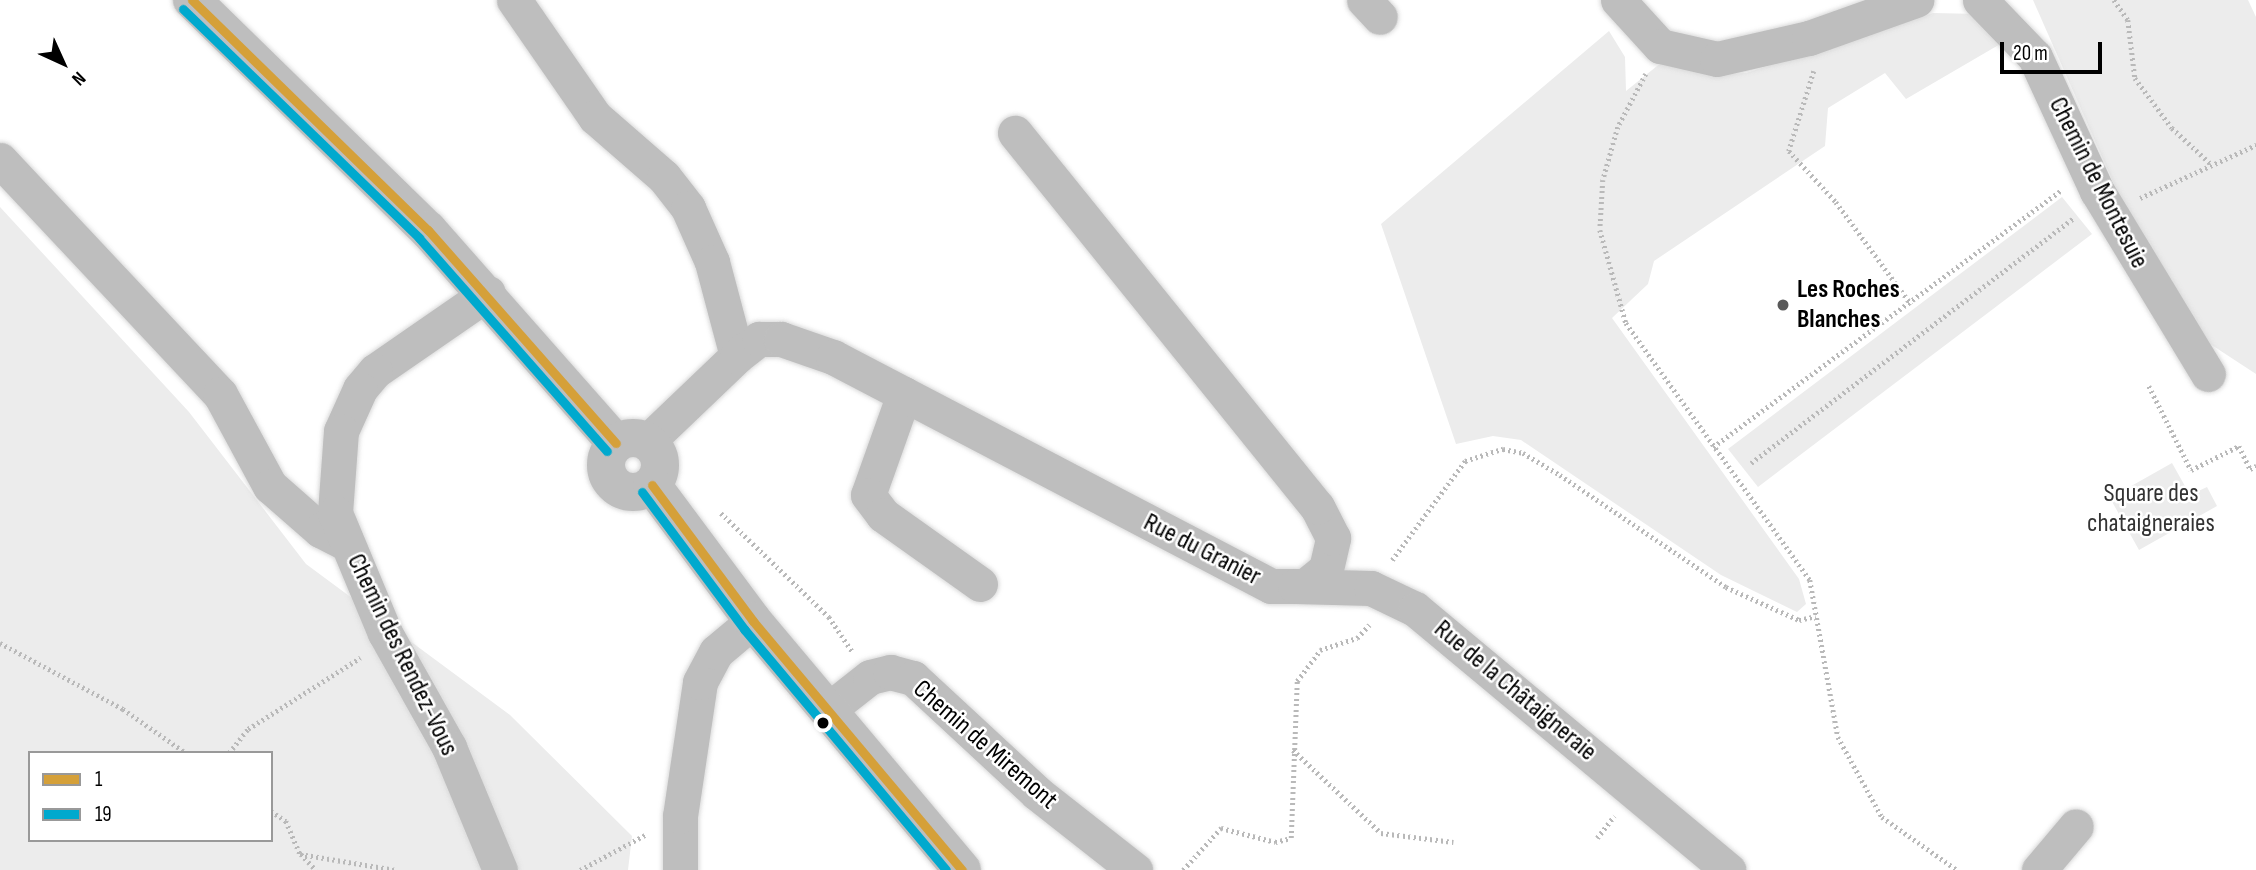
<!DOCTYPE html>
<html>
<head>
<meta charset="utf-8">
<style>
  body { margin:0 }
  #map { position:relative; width:2256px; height:870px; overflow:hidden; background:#fff; font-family:"Sofia Sans Condensed",sans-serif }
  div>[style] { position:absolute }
  .green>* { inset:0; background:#ececec }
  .path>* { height:4.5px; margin-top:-2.25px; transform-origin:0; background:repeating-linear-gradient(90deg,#b9b9b9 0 2px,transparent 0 5.5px) }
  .roads { filter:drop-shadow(0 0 2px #dbdbdb) drop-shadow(0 0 2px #dbdbdb) }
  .minor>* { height:35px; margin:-17.5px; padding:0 17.5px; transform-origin:17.5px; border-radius:17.5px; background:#bebebe }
  .major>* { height:38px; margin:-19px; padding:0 19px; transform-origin:19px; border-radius:19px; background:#bebebe }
  .major>.ring { margin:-19px; padding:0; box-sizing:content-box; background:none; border:38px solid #bebebe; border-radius:50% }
  .bus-1>* { height:9px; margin:-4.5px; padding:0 4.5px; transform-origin:4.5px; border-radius:4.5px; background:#d5a039 }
  .bus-2>* { height:9px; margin:-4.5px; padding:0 4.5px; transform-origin:4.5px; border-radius:4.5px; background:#00a9ce }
  .dots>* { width:19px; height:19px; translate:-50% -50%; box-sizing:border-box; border:4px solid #fff; border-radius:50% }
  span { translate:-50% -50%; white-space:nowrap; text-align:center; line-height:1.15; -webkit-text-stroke:5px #fff; paint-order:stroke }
  .street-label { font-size:26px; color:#000 }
  .poi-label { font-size:26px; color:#000; font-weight:700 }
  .left { translate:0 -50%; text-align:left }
  .park-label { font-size:26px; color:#333 }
  .legend { position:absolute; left:28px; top:751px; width:245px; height:91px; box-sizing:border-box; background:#fff; border:2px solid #999; margin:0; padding:9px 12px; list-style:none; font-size:21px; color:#000 }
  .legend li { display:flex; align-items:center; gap:14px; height:35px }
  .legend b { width:35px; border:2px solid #999 }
  .north { position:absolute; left:28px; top:28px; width:70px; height:70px; -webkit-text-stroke:5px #fff; paint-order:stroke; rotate:135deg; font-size:19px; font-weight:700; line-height:28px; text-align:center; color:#000 }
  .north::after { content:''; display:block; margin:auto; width:24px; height:32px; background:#000; clip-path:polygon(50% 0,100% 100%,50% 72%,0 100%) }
  .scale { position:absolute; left:2000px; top:42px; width:102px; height:32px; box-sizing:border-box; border:4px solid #000; border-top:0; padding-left:9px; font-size:21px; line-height:24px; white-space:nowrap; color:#000; -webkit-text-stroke:5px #fff; paint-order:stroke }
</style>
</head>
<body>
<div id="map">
  <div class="green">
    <i style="clip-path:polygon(2033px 0,2248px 0,2256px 17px,2256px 374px,2204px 340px,2122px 202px)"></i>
    <i style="clip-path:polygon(1933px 13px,1979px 14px,2002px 43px,1906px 99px,1885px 73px,1828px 108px,1825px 146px,1654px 261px,1648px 284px,1612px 318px,1799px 579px,1806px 604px,1797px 612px,1721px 575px,1521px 440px,1493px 436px,1456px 444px,1381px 224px,1609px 31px,1625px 57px,1626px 91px,1667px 58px,1706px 75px,1746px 73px)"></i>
    <i style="clip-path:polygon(2062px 197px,2092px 234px,1758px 487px,1728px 449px)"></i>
    <i style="clip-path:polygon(evenodd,0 207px,189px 412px,306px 564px,510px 715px,632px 836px,628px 870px,0 870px,0 207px,30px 753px,271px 753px,271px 840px,30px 840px,30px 753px)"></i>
    <i style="clip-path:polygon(2172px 463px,2190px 495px,2207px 487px,2217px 506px,2139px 550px,2110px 498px)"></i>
  </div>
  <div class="path">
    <i style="left:2114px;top:0;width:24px;rotate:55deg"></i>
    <i style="left:2128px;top:20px;width:58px;rotate:83.1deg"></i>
    <i style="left:2135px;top:78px;width:62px;rotate:53.5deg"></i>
    <i style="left:2172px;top:128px;width:53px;rotate:42.7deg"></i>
    <i style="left:1814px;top:71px;width:84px;rotate:107.4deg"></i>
    <i style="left:1789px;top:151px;width:69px;rotate:47.3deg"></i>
    <i style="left:1836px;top:202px;width:127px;rotate:53.7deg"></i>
    <i style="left:1646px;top:74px;width:60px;rotate:117.8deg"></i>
    <i style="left:1618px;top:127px;width:55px;rotate:105.8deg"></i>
    <i style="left:1603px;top:180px;width:50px;rotate:93.4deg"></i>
    <i style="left:1600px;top:230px;width:97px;rotate:74.4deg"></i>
    <i style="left:1626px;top:323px;width:316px;rotate:54.4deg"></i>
    <i style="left:1810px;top:580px;width:159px;rotate:79.9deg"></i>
    <i style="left:1838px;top:737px;width:91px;rotate:61.2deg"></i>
    <i style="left:1882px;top:817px;width:92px;rotate:35.2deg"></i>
    <i style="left:2140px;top:198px;width:128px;rotate:-24.6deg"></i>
    <i style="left:2149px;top:386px;width:94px;rotate:63.4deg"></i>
    <i style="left:2191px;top:470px;width:54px;rotate:-26.6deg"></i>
    <i style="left:2239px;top:446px;width:25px;rotate:64deg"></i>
    <i style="left:2250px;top:469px;width:7px;rotate:-27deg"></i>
    <i style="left:1713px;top:447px;width:433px;rotate:-36.4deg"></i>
    <i style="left:1751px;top:463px;width:405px;rotate:-37.2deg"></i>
    <i style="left:721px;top:513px;width:150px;rotate:43.9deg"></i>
    <i style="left:829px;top:617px;width:41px;rotate:55.9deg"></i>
    <i style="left:1392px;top:560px;width:123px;rotate:-53.6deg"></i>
    <i style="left:1465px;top:461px;width:40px;rotate:-18deg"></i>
    <i style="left:1503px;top:449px;width:20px;rotate:11deg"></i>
    <i style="left:1523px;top:453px;width:43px;rotate:30.7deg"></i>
    <i style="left:1560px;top:475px;width:200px;rotate:34deg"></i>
    <i style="left:1726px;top:587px;width:80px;rotate:24.3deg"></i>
    <i style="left:1799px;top:620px;width:17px;rotate:-13deg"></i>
    <i style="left:0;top:643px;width:140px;rotate:28.2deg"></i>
    <i style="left:123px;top:709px;width:77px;rotate:34.9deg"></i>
    <i style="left:1293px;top:750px;width:121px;rotate:43.3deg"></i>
    <i style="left:1381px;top:833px;width:73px;rotate:7.1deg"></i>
    <i style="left:229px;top:753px;width:31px;rotate:-52deg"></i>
    <i style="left:248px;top:729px;width:133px;rotate:-32.4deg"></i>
    <i style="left:271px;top:811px;width:18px;rotate:34deg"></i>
    <i style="left:286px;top:821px;width:36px;rotate:67deg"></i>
    <i style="left:300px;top:854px;width:97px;rotate:9.5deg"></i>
    <i style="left:1597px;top:838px;width:28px;rotate:-52deg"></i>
    <i style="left:301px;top:854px;width:22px;rotate:47deg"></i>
    <i style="left:580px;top:870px;width:74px;rotate:-28.3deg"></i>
    <i style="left:1183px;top:870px;width:57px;rotate:-47.9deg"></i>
    <i style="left:1221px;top:828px;width:56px;rotate:14.5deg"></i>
    <i style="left:1275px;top:842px;width:16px;rotate:-14deg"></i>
    <i style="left:1291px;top:838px;width:157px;rotate:-87.8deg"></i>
    <i style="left:1297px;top:681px;width:39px;rotate:-53deg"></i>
    <i style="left:1320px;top:650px;width:39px;rotate:-18deg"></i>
    <i style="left:1357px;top:638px;width:18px;rotate:-47deg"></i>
  </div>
  <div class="roads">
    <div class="minor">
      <i style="left:514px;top:0;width:142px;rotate:55.3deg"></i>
      <i style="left:595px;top:117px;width:91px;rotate:41deg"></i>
      <i style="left:664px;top:177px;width:39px;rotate:52deg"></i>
      <i style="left:688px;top:208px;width:59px;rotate:66deg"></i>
      <i style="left:712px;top:262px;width:97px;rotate:75.1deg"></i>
      <i style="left:1364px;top:0;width:23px;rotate:47deg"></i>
      <i style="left:1618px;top:0;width:62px;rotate:47.6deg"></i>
      <i style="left:1660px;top:46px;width:58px;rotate:12.8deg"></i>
      <i style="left:1717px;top:59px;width:94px;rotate:-12.9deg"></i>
      <i style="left:1809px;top:38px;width:114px;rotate:-19.6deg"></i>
      <i style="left:1980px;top:0;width:79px;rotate:46deg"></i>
      <i style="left:2035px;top:57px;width:148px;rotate:65.2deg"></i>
      <i style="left:2097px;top:191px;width:214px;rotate:58.8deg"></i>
      <i style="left:0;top:160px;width:321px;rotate:46.8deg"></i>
      <i style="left:220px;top:394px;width:105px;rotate:61.5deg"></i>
      <i style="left:270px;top:486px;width:67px;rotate:41.3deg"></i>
      <i style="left:320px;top:530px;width:29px;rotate:27deg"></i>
      <i style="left:488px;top:293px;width:137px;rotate:145.4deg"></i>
      <i style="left:375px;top:371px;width:23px;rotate:130deg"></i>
      <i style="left:360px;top:389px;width:46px;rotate:114.3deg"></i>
      <i style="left:341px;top:431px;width:82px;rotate:94.2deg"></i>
      <i style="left:335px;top:513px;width:130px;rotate:67.4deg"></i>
      <i style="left:385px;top:633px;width:131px;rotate:60.7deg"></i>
      <i style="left:449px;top:747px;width:133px;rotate:67.5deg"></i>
      <i style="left:904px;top:394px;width:107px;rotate:109.6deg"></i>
      <i style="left:868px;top:495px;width:25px;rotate:53deg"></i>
      <i style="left:883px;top:515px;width:119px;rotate:35.4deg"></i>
      <i style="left:648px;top:441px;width:123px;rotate:-43.7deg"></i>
      <i style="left:737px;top:356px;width:28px;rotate:-38deg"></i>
      <i style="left:759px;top:339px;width:22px"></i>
      <i style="left:781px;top:339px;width:55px;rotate:19.1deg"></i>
      <i style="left:833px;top:357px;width:494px;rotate:27.6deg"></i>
      <i style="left:1271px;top:586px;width:34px"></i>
      <i style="left:1305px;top:586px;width:27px;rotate:-39deg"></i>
      <i style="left:1326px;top:569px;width:32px;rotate:-77deg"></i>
      <i style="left:1333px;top:538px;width:35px;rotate:-117deg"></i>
      <i style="left:1317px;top:507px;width:481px;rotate:-128.9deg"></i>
      <i style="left:1295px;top:586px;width:76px;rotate:1.5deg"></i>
      <i style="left:1371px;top:588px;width:49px;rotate:25.5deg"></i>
      <i style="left:1415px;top:609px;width:408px;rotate:39.8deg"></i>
      <i style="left:828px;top:710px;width:53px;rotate:-38.2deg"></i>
      <i style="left:870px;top:677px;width:21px;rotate:-14deg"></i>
      <i style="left:890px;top:672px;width:24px;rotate:15deg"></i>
      <i style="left:913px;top:678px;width:169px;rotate:42.8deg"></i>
      <i style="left:1037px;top:793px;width:125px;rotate:38.2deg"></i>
      <i style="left:680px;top:870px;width:54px;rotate:-90deg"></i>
      <i style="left:680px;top:816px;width:135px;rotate:-81.5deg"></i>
      <i style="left:700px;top:682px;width:34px;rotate:-62deg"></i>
      <i style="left:716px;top:652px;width:48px;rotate:-40deg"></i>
      <i style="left:2039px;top:870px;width:57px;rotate:-49.9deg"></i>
    </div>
    <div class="major">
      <i style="left:192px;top:0;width:330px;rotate:44.3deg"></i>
      <i style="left:428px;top:230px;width:284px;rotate:48.6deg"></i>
      <i class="ring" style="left:606px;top:438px;width:16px;height:16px"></i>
      <i style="left:652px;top:485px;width:169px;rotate:53.4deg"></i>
      <i style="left:753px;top:621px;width:325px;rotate:50deg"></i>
    </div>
  </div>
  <div class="bus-1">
    <i style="left:192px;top:0;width:330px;rotate:44.3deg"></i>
    <i style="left:428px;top:230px;width:284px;rotate:48.6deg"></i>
    <i style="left:652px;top:485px;width:169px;rotate:53.4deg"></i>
    <i style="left:753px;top:621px;width:325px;rotate:50deg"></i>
  </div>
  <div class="bus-2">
    <i style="left:183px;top:9px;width:329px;rotate:44.1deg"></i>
    <i style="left:419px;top:238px;width:284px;rotate:48.6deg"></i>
    <i style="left:642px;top:492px;width:171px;rotate:53.3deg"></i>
    <i style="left:744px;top:629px;width:314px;rotate:50deg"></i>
  </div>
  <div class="dots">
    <i style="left:1783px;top:305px;background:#595959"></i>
    <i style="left:823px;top:723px;background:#000"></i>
  </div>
  <div class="street-label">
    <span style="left:2098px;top:183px;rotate:63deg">Chemin de Montesuie</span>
    <span style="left:1202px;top:550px;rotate:27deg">Rue du Granier</span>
    <span style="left:402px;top:655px;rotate:64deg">Chemin des Rendez-Vous</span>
    <span style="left:1515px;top:691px;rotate:40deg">Rue de la Châtaigneraie</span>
    <span style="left:985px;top:745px;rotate:41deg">Chemin de Miremont</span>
  </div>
  <div class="poi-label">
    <span class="left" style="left:1797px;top:305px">Les Roches<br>Blanches</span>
  </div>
  <div class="park-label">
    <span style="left:2151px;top:509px">Square des<br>chataigneraies</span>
  </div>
  <ul class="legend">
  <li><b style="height:9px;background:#d5a039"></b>1</li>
  <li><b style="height:9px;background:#00a9ce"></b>19</li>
  </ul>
  <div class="north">N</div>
  <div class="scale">20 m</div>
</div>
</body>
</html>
